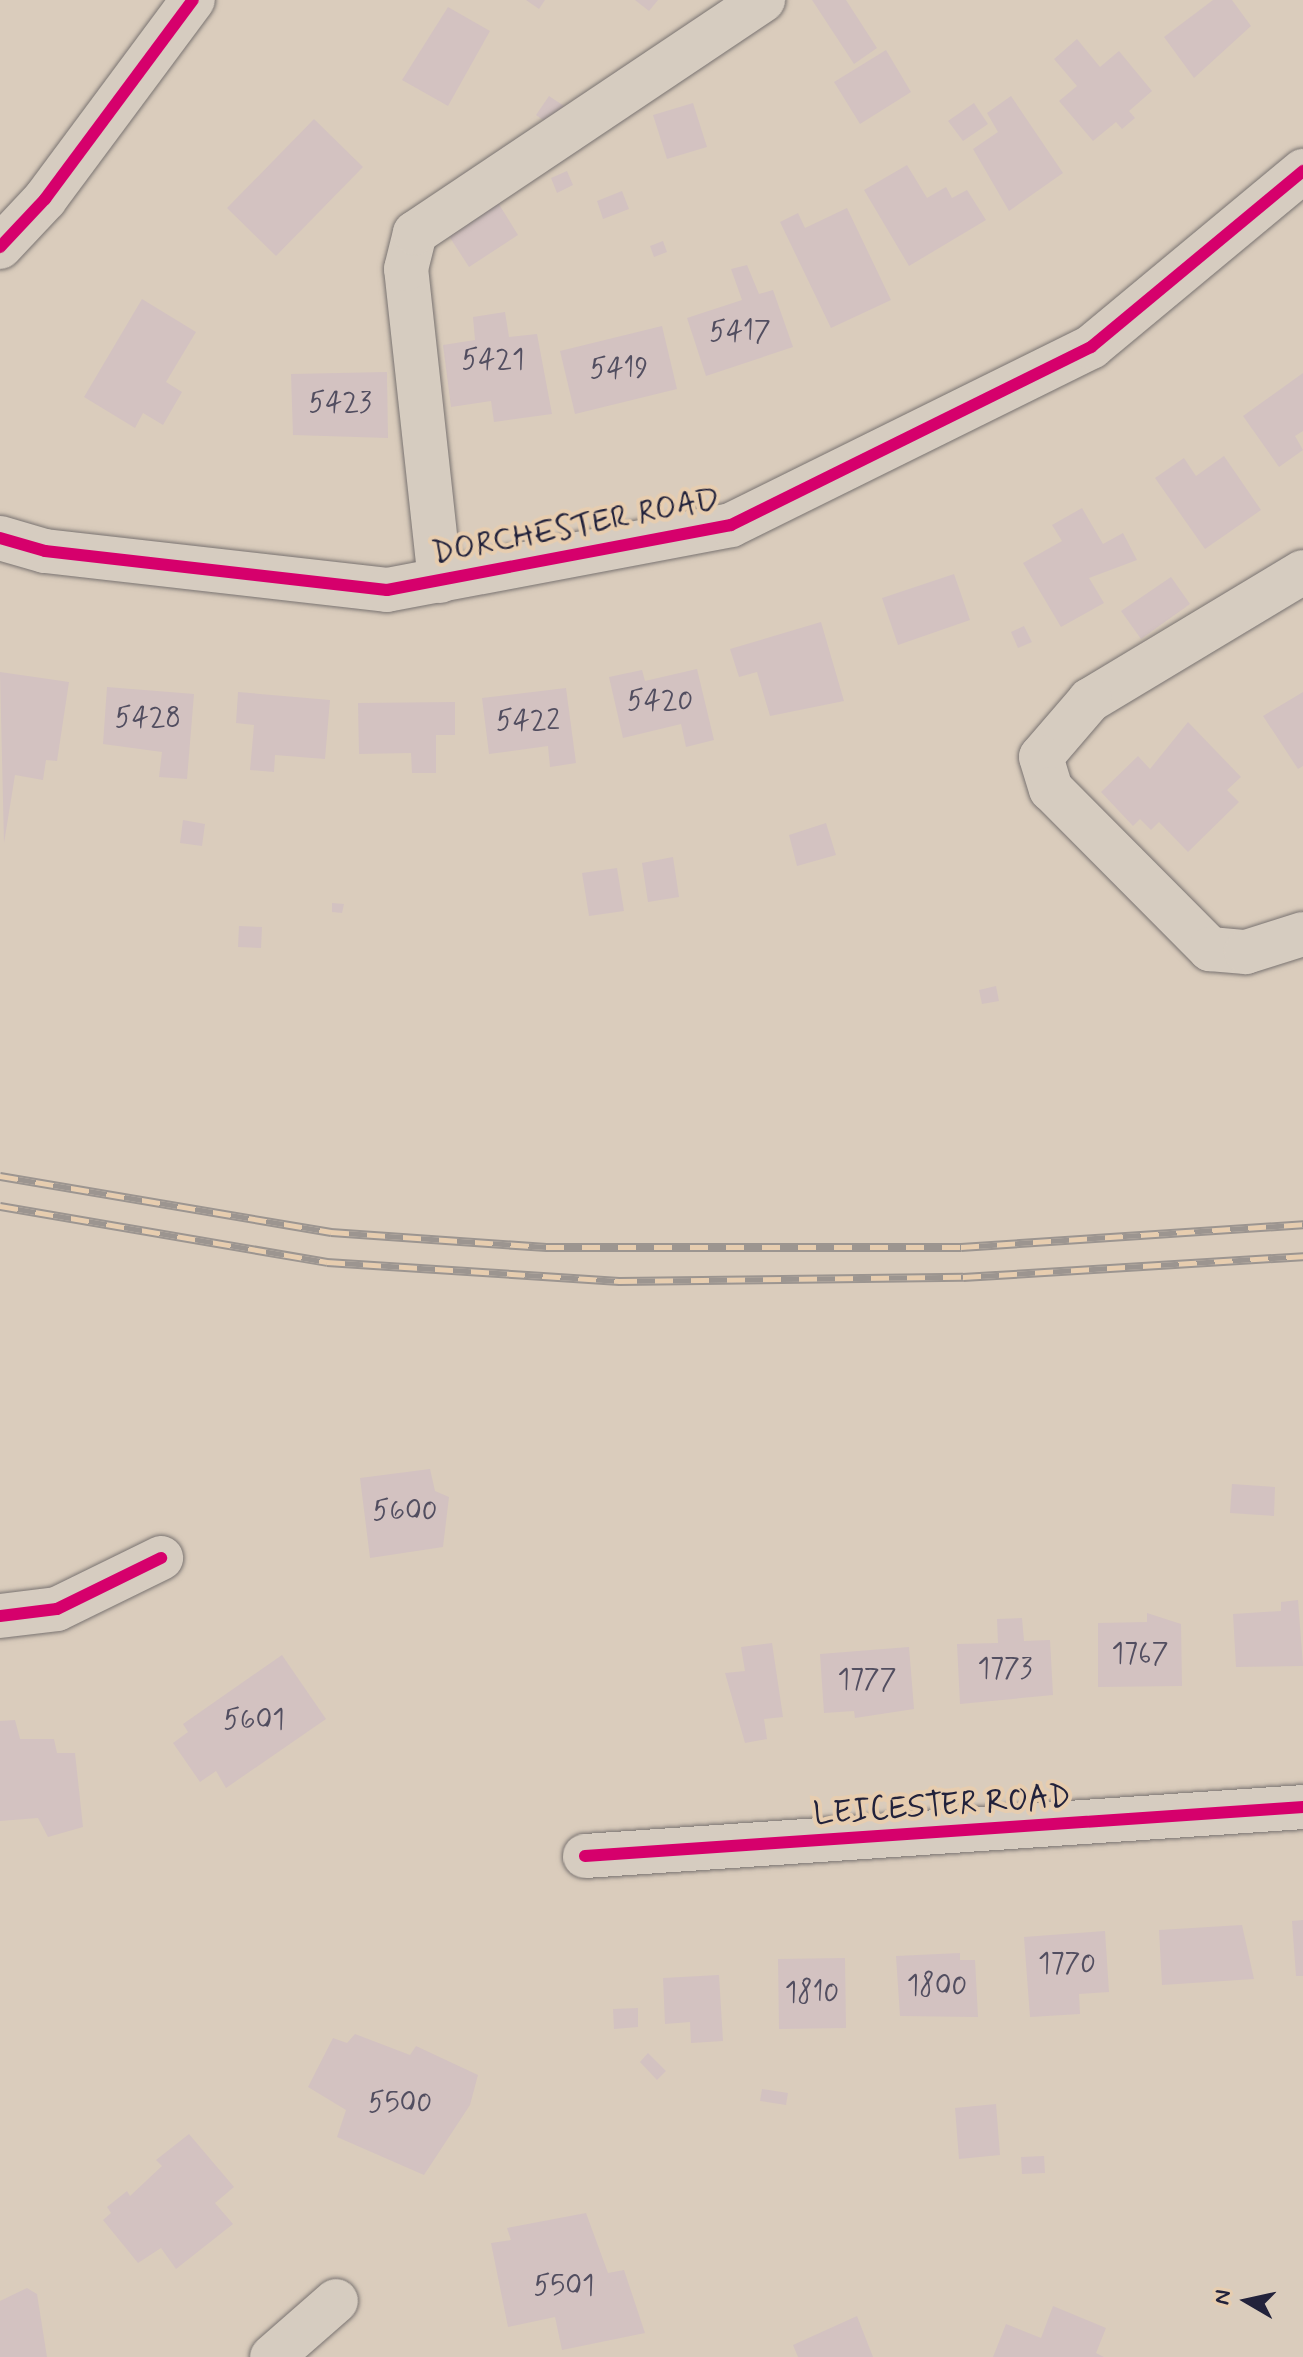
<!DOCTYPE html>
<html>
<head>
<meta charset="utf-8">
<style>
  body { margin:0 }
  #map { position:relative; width:1303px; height:2357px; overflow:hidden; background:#daccbc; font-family:Mynerve,sans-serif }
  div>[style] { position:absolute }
  .building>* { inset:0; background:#d3c2c1 }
  .roads { filter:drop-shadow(0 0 2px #797371) drop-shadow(0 0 2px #797371) }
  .minor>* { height:44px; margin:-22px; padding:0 22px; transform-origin:22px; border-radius:22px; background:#d6ccc0 }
  .rail>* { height:9px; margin-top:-4.5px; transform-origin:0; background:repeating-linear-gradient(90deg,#e7cdaf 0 18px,#9c9590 0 36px); box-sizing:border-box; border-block:2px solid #9c9590 }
  .cycleway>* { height:12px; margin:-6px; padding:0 6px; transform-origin:6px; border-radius:6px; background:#d6006c }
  span { translate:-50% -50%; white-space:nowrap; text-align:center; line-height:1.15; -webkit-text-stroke:8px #e7cdaf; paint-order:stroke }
  .number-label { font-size:28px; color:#524e60 }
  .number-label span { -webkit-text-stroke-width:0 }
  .street-label { font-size:32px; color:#22223b }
  .north { position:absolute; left:1207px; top:2261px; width:80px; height:80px; -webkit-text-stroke:6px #e7cdaf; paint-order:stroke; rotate:279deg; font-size:22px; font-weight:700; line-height:32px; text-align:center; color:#22223b }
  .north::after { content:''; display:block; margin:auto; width:28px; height:36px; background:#22223b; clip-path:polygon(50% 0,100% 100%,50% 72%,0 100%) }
</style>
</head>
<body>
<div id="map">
  <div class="building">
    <i style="clip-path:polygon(526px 0,545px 0,539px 9px)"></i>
    <i style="clip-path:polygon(635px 0,658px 0,649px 11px)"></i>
    <i style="clip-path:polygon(812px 0,846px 0,877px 48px,854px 64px)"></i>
    <i style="clip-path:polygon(1213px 0,1232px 0,1251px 26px,1194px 78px,1164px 37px)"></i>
    <i style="clip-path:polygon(448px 7px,490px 31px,448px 106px,402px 80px)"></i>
    <i style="clip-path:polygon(1077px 39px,1100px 67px,1119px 51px,1152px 91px,1129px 111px,1135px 118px,1122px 129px,1116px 122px,1093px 141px,1059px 101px,1077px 86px,1054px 59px)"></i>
    <i style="clip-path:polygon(886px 50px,911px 92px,860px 124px,834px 82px)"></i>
    <i style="clip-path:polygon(549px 96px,564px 106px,550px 125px,536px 115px)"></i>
    <i style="clip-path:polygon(1011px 96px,1063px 173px,1009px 211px,973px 149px,998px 132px,987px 113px)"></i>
    <i style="clip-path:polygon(693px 103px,707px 147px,667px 159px,653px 115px)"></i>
    <i style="clip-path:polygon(974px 103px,988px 124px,963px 141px,948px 121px)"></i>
    <i style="clip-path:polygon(314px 119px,363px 167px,276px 256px,227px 208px)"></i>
    <i style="clip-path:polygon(907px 165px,927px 198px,946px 187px,952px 198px,967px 190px,986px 220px,909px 266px,864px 190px)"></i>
    <i style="clip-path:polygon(567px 171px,573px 185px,557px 193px,551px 178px)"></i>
    <i style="clip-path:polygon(622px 191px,629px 209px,603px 219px,597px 201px)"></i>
    <i style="clip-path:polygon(497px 201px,518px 235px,469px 267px,447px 233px)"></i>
    <i style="clip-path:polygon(847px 208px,891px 300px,831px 328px,780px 222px,798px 213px,805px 228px)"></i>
    <i style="clip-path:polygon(663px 241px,667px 252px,654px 257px,650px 246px)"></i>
    <i style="clip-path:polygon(747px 265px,759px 294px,773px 290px,793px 347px,706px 376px,687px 318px,742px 300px,731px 269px)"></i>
    <i style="clip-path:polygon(142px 299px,196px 332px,166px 382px,182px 392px,163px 425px,143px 413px,135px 428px,84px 397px)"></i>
    <i style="clip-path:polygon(505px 312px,509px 337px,537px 334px,552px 414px,494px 422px,491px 401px,451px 407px,443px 345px,475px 340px,473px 317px)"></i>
    <i style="clip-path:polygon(662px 326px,677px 389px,575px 414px,560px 351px)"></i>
    <i style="clip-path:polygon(387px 372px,388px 438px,293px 435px,291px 374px)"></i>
    <i style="clip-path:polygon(1303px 373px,1303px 431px,1295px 436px,1303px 450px,1279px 467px,1243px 416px)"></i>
    <i style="clip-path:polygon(1224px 456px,1261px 510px,1205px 549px,1155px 478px,1184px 458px,1196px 476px)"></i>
    <i style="clip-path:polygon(1082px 508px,1103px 544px,1123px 533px,1137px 560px,1089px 578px,1104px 603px,1061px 627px,1023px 563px,1062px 541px,1052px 525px)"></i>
    <i style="clip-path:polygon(954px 574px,970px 620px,898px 645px,882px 598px)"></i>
    <i style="clip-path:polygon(1171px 577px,1190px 604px,1141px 639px,1121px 611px)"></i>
    <i style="clip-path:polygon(821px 622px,844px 701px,770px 716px,757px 672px,739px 677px,730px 649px)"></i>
    <i style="clip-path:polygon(1024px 626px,1032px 642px,1018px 648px,1011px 632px)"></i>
    <i style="clip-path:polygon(697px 669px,714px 740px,686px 747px,681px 724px,623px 738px,609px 677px,642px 670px,645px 681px)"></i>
    <i style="clip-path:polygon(0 672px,69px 682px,57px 761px,46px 760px,43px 780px,15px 775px,4px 843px)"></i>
    <i style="clip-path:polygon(107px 687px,194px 694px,187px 779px,159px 777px,162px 752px,103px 744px)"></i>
    <i style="clip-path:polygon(566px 688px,576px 763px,550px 767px,548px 746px,489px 754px,482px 698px)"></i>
    <i style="clip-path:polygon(238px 692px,330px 700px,325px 759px,275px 755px,274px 772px,250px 770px,254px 725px,236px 723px)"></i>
    <i style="clip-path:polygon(1303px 692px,1303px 766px,1298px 769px,1263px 716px)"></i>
    <i style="clip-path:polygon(455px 702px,455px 735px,436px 735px,436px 773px,412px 773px,411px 753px,359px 754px,358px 703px)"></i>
    <i style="clip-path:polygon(1188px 722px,1241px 777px,1227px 790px,1239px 802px,1188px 852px,1159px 822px,1151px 830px,1140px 819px,1133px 826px,1101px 792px,1138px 756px,1150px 769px)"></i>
    <i style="clip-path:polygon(183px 820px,205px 824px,202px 846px,180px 843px)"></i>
    <i style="clip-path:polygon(826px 823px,836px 855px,797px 866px,789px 835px)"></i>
    <i style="clip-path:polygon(673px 857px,679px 897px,648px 902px,642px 863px)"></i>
    <i style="clip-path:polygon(617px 868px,624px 911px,589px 916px,582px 873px)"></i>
    <i style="clip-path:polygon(332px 903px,344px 904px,342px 913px,332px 912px)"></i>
    <i style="clip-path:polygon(239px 926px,262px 927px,261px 948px,238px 947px)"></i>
    <i style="clip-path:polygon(996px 986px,999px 1001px,982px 1004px,979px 990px)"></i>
    <i style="clip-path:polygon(430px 1469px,435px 1491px,449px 1497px,443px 1547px,370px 1558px,360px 1478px)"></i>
    <i style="clip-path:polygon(1232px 1484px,1275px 1487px,1274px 1516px,1230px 1513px)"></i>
    <i style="clip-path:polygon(1298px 1600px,1303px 1666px,1236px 1667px,1233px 1614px,1281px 1611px,1281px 1602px)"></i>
    <i style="clip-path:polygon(1147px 1613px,1181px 1624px,1182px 1686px,1098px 1687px,1098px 1623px,1147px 1622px)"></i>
    <i style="clip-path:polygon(1022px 1618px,1024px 1641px,1050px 1640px,1053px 1695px,960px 1704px,957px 1644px,998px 1643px,997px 1619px)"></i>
    <i style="clip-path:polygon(772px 1643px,783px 1717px,764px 1719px,767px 1739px,745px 1743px,725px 1673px,745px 1671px,741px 1647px)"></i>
    <i style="clip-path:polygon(909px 1647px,914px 1709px,855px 1718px,854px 1711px,824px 1713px,820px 1654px)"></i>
    <i style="clip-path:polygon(282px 1655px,326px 1719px,226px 1788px,216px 1771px,200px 1782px,173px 1743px,188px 1732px,183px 1724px)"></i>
    <i style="clip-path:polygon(15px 1720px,20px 1739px,54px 1739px,57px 1753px,75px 1753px,83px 1827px,48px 1837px,38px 1818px,0 1821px,0 1721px)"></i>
    <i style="clip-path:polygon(1303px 1920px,1303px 1976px,1296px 1976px,1292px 1921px)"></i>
    <i style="clip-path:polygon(1242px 1925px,1254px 1979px,1162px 1985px,1159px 1930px)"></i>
    <i style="clip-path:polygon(1105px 1931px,1109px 1992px,1079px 1994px,1080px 2014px,1030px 2017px,1024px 1937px)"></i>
    <i style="clip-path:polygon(960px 1953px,960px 1960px,975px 1960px,978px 2017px,900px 2016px,896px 1956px)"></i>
    <i style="clip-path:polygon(845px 1958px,846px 2028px,779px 2029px,778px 1959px)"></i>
    <i style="clip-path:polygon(719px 1975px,723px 2041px,691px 2043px,690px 2022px,665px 2024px,663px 1978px)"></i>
    <i style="clip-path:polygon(638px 2008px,638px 2027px,614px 2029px,613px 2009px)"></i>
    <i style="clip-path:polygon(355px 2034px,410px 2055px,416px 2046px,478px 2075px,470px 2105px,424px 2175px,337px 2137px,346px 2110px,308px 2087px,333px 2038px,347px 2043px)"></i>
    <i style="clip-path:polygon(648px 2053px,666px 2071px,657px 2080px,640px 2062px)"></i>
    <i style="clip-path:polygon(762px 2089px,788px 2093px,786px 2105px,760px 2101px)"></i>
    <i style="clip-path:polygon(996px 2104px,1000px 2155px,959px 2159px,955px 2108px)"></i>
    <i style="clip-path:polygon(189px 2134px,234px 2187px,215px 2203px,233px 2224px,176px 2269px,161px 2248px,138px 2263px,103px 2220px,111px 2213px,107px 2207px,127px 2191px,130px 2196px,162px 2166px,156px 2160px)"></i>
    <i style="clip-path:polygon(1044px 2156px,1045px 2173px,1022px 2174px,1021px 2157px)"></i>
    <i style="clip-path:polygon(586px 2213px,608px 2273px,624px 2270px,645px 2333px,562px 2350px,555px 2317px,508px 2327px,491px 2243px,511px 2240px,507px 2228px)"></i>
    <i style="clip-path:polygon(27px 2288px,37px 2294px,47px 2357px,0 2357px,0 2301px)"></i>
    <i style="clip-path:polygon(1053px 2306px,1106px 2328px,1096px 2353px,1104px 2357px,993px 2357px,1006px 2324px,1041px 2338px)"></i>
    <i style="clip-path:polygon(857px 2316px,873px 2357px,798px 2357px,793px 2345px)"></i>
  </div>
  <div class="roads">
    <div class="minor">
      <i style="left:0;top:247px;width:66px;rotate:-46.8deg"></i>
      <i style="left:45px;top:199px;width:248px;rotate:-53.4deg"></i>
      <i style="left:0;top:538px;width:47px;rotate:16.1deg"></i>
      <i style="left:45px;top:551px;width:344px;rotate:6.5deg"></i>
      <i style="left:387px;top:590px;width:350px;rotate:-10.7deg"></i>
      <i style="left:731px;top:525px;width:402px;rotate:-26.3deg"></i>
      <i style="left:1091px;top:347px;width:276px;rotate:-39.7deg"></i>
      <i style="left:1303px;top:572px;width:249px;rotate:149deg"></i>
      <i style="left:1090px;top:700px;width:75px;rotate:130.7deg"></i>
      <i style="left:1041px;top:757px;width:34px;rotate:73deg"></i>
      <i style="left:1051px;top:789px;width:226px;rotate:45.2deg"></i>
      <i style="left:1210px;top:949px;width:36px;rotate:5deg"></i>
      <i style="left:1246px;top:952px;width:60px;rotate:-17.5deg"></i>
      <i style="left:440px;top:581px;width:314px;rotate:-96.2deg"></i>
      <i style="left:406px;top:269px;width:37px;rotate:-76deg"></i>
      <i style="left:415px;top:233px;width:419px;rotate:-33.8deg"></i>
      <i style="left:0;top:1616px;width:57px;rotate:-7deg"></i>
      <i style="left:57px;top:1609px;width:116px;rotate:-26.1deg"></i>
      <i style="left:585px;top:1856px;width:720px;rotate:-3.9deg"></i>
      <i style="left:272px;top:2357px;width:85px;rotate:-41.2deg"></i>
    </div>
  </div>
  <div class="rail">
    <i style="left:0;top:1176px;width:336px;rotate:9.6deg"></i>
    <i style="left:331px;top:1232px;width:216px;rotate:4deg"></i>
    <i style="left:546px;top:1247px;width:415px"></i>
    <i style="left:961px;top:1247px;width:343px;rotate:-3.8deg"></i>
    <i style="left:0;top:1206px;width:332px;rotate:9.7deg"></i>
    <i style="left:327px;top:1262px;width:293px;rotate:3.7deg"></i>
    <i style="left:619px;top:1281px;width:344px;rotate:-0.7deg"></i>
    <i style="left:963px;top:1277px;width:341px;rotate:-3.5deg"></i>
  </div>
  <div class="cycleway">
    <i style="left:0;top:247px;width:66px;rotate:-46.8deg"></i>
    <i style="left:45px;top:199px;width:248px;rotate:-53.4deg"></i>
    <i style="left:0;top:538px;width:47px;rotate:16.1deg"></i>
    <i style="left:45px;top:551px;width:344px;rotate:6.5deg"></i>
    <i style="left:387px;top:590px;width:350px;rotate:-10.7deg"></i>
    <i style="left:731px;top:525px;width:402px;rotate:-26.3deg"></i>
    <i style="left:1091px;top:347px;width:276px;rotate:-39.7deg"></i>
    <i style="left:0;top:1616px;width:57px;rotate:-7deg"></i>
    <i style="left:57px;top:1609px;width:116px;rotate:-26.1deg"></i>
    <i style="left:585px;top:1856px;width:720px;rotate:-3.9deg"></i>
  </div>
  <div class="number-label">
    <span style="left:740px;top:333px">5417</span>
    <span style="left:493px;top:361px">5421</span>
    <span style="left:619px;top:370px">5419</span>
    <span style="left:340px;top:404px">5423</span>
    <span style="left:660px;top:702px">5420</span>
    <span style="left:148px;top:719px">5428</span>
    <span style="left:528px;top:722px">5422</span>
    <span style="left:405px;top:1512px">5600</span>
    <span style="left:1140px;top:1655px">1767</span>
    <span style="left:1005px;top:1670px">1773</span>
    <span style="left:867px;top:1681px">1777</span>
    <span style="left:254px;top:1721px">5601</span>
    <span style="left:1067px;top:1965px">1770</span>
    <span style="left:937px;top:1987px">1800</span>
    <span style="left:812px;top:1994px">1810</span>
    <span style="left:400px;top:2104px">5500</span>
    <span style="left:564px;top:2287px">5501</span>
  </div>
  <div class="street-label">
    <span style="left:576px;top:527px;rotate:-11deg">DORCHESTER ROAD</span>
    <span style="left:942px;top:1806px;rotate:-4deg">LEICESTER ROAD</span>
  </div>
  <div class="north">N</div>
</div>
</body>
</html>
